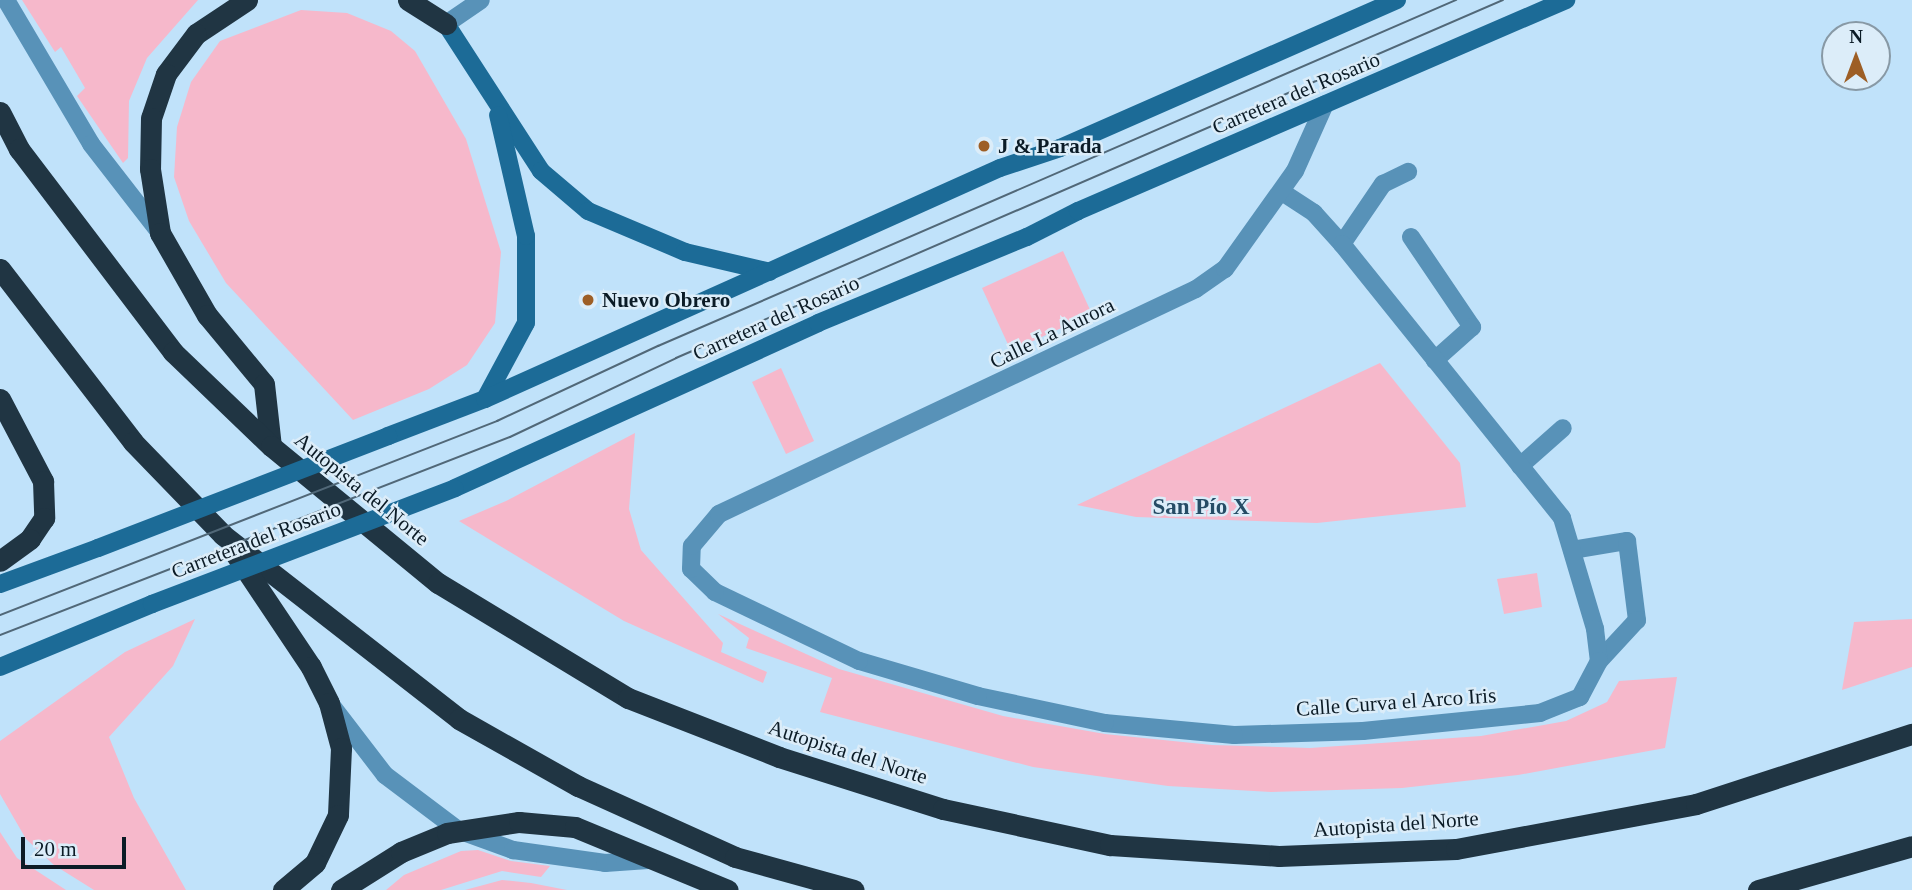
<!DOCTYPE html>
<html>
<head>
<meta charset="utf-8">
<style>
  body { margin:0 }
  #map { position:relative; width:1912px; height:890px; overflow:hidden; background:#c0e2fa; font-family:Georgia,serif }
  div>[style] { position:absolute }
  .green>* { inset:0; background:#f6b8cb }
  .lane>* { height:18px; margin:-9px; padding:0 9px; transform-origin:9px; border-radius:9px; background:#5892b8 }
  .street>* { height:18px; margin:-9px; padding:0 9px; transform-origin:9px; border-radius:9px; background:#5892b8 }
  .secondary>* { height:18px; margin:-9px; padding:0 9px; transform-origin:9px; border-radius:9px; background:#1c6b97 }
  .highway>* { height:21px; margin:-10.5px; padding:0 10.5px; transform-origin:10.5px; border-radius:10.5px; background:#203543 }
  .tram>* { height:2px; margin:-1px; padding:0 1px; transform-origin:1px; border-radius:1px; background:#516878 }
  .secondary-bridge>* { height:18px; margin:-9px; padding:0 9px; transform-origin:9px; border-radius:9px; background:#1c6b97 }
  .dots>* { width:19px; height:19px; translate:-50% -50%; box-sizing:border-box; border:4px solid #dcedf9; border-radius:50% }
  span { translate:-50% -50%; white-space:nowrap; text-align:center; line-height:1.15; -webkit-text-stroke:5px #dcedf9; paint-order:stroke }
  .street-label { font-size:21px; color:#0b1b26 }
  .poi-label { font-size:21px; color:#0b1b26; font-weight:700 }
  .left { translate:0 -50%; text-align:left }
  .neighbourhood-label { font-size:23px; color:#264c65; font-weight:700 }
  .north { position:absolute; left:1821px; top:21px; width:70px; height:70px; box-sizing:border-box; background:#dcedf9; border:2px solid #8899a5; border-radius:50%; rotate:0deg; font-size:19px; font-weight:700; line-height:28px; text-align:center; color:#0b1b26 }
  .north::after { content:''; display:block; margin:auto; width:24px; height:32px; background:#9d5e25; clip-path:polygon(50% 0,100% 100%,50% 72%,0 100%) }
  .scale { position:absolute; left:21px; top:837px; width:105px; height:32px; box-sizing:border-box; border:4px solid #0b1b26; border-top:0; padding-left:9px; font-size:21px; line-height:24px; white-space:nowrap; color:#0b1b26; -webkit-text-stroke:5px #dcedf9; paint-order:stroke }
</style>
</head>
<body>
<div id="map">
  <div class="green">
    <i style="clip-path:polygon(22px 0,198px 0,147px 58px,129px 101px,128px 158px,123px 163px,77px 96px,85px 88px,61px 47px,55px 52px)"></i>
    <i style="clip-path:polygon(301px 10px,347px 13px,391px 31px,415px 51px,466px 139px,501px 252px,495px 323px,467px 365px,429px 389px,353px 420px,226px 283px,189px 221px,174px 177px,177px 127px,191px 82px,220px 41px)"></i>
    <i style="clip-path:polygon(1063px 251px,1092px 314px,1011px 351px,982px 288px)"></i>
    <i style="clip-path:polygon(1380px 363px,1460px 463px,1466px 507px,1317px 523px,1136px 517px,1077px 505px)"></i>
    <i style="clip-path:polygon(781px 368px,814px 441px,786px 454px,752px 382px)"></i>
    <i style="clip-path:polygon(635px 433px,629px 509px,641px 550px,723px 643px,721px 652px,767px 672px,763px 683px,624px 621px,459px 521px,506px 501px)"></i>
    <i style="clip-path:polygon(1537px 573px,1542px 607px,1504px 614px,1497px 579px)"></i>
    <i style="clip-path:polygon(718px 614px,839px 669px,1003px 716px,1105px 734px,1212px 745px,1310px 748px,1481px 736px,1566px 721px,1607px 702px,1619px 681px,1677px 677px,1665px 748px,1518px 775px,1402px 788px,1271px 792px,1168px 786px,1033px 767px,820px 712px,832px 678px,746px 648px,749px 638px)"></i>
    <i style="clip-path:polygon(195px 619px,173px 666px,109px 737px,134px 798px,186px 890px,94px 890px,54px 865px,26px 839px,0 794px,0 741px,125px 652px)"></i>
    <i style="clip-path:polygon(1912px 619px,1912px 667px,1842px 690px,1854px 622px)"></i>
    <i style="clip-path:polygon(0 832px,17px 858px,66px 890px,0 890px)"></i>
    <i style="clip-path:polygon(478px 850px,511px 861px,550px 866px,541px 877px,502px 871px,441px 890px,386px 890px,404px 875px,461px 851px)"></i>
    <i style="clip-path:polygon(502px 880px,531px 883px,567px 890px,465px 890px)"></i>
  </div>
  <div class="lane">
    <i style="left:6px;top:0;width:167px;rotate:59.4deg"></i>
    <i style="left:91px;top:144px;width:113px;rotate:52.2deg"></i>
    <i style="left:446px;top:24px;width:42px;rotate:-34.4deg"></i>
    <i style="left:1411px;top:237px;width:109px;rotate:55.9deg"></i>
    <i style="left:1472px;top:327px;width:50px;rotate:138.3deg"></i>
    <i style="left:1342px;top:244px;width:73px;rotate:-55.7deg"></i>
    <i style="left:1383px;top:184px;width:28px;rotate:-26deg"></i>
    <i style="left:1520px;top:466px;width:57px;rotate:-41.5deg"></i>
    <i style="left:1572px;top:550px;width:56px;rotate:-9.3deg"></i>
    <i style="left:1627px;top:541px;width:80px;rotate:82.8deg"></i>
    <i style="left:1637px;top:620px;width:56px;rotate:132.8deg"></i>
    <i style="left:332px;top:706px;width:87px;rotate:52.5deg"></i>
    <i style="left:385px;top:775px;width:91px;rotate:37deg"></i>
    <i style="left:458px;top:830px;width:59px;rotate:20deg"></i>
    <i style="left:513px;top:850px;width:93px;rotate:8deg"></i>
    <i style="left:605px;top:863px;width:43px;rotate:-4deg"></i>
  </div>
  <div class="street">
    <i style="left:1282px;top:192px;width:38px;rotate:33deg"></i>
    <i style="left:1314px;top:213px;width:42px;rotate:47.9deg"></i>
    <i style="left:1342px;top:244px;width:351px;rotate:51.2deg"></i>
    <i style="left:1562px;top:518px;width:116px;rotate:73.4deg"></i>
    <i style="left:1595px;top:629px;width:32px;rotate:83deg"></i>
    <i style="left:1599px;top:661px;width:41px;rotate:117.8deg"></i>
    <i style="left:1580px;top:697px;width:43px;rotate:158.2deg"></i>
    <i style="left:1540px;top:713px;width:178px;rotate:174.2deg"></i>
    <i style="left:1363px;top:731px;width:129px;rotate:178.2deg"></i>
    <i style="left:1234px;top:735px;width:130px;rotate:-174.7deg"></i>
    <i style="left:1105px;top:723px;width:130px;rotate:-168deg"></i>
    <i style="left:978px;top:696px;width:124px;rotate:-163.6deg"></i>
    <i style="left:859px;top:661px;width:160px;rotate:-154.4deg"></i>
    <i style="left:715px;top:592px;width:33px;rotate:-136deg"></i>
    <i style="left:691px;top:569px;width:23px;rotate:-88deg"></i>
    <i style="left:692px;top:546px;width:42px;rotate:-49.8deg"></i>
    <i style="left:719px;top:514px;width:527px;rotate:-25.25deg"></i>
    <i style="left:1196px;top:289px;width:35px;rotate:-35deg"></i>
    <i style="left:1225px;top:269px;width:120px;rotate:-54.5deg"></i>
    <i style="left:1295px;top:171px;width:73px;rotate:-65.9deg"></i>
  </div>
  <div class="secondary">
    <i style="left:446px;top:24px;width:175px;rotate:57.1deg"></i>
    <i style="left:541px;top:171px;width:62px;rotate:40.4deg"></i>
    <i style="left:588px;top:211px;width:105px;rotate:22.9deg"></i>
    <i style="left:685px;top:252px;width:87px;rotate:13.2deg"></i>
    <i style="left:485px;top:399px;width:86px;rotate:-61.7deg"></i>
    <i style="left:526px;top:323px;width:87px;rotate:-90deg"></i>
    <i style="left:526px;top:236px;width:124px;rotate:-103deg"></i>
    <i style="left:388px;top:436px;width:104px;rotate:-20.9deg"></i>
    <i style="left:485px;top:399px;width:564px;rotate:-24.16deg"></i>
    <i style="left:1000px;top:168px;width:63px;rotate:-18.4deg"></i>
    <i style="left:1060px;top:148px;width:368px;rotate:-23.7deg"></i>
    <i style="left:455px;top:488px;width:399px;rotate:-24.4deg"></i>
    <i style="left:818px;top:323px;width:226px;rotate:-22.4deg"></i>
    <i style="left:1027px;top:237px;width:57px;rotate:-27deg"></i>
    <i style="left:1078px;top:211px;width:532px;rotate:-23.38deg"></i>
    <i style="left:0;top:584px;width:104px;rotate:-20.2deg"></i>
    <i style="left:0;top:667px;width:165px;rotate:-22.5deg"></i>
  </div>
  <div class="highway">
    <i style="left:247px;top:0;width:61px;rotate:146.3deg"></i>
    <i style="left:196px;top:34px;width:50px;rotate:126.9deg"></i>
    <i style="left:166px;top:74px;width:46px;rotate:108.8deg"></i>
    <i style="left:151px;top:118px;width:51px;rotate:91.1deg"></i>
    <i style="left:150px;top:169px;width:65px;rotate:81.1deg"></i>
    <i style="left:160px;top:233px;width:95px;rotate:60.2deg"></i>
    <i style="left:207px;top:315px;width:89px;rotate:50.4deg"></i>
    <i style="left:264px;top:384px;width:62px;rotate:83.6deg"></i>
    <i style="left:408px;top:0;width:45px;rotate:32.3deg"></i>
    <i style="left:0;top:112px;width:42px;rotate:62.8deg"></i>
    <i style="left:19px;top:149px;width:255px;rotate:52.8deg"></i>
    <i style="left:173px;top:352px;width:136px;rotate:43.8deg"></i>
    <i style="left:271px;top:446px;width:216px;rotate:39.4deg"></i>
    <i style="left:438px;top:583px;width:222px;rotate:31.2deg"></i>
    <i style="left:628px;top:698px;width:162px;rotate:21.3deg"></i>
    <i style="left:779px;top:757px;width:172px;rotate:17.6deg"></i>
    <i style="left:943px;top:809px;width:171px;rotate:12.2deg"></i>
    <i style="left:1110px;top:845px;width:169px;rotate:3.7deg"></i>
    <i style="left:1279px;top:856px;width:177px;rotate:-2.3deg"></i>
    <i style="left:1456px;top:849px;width:244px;rotate:-10.6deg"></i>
    <i style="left:1696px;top:804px;width:227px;rotate:-18deg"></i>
    <i style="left:0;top:269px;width:218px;rotate:52.4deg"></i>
    <i style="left:133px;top:442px;width:129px;rotate:45.9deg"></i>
    <i style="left:223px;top:535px;width:299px;rotate:37.9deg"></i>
    <i style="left:459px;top:719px;width:137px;rotate:29.4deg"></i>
    <i style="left:578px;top:786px;width:172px;rotate:24.3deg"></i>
    <i style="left:735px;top:857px;width:123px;rotate:15.5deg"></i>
    <i style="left:0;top:399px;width:93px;rotate:62.3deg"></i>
    <i style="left:43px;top:481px;width:37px;rotate:88deg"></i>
    <i style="left:44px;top:518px;width:25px;rotate:124deg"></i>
    <i style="left:30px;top:539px;width:37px;rotate:144deg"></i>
    <i style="left:234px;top:552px;width:138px;rotate:56.2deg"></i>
    <i style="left:311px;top:667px;width:40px;rotate:63.4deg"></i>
    <i style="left:329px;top:703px;width:47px;rotate:75.1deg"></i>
    <i style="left:341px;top:748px;width:67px;rotate:92.6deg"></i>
    <i style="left:338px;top:815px;width:53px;rotate:115.6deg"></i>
    <i style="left:315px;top:863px;width:42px;rotate:139.8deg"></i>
    <i style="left:341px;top:890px;width:71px;rotate:-32.3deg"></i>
    <i style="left:401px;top:852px;width:50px;rotate:-22.4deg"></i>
    <i style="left:447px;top:833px;width:73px;rotate:-8.7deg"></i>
    <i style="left:519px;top:822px;width:56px;rotate:5.1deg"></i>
    <i style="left:575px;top:827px;width:165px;rotate:22.4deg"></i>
    <i style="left:1758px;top:890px;width:160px;rotate:-15.9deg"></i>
  </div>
  <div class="tram">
    <i style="left:0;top:615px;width:534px;rotate:-21.32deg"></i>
    <i style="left:497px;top:421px;width:178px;rotate:-25deg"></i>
    <i style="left:658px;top:346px;width:870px;rotate:-23.44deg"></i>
    <i style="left:0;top:635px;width:547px;rotate:-21.22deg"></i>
    <i style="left:510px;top:437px;width:184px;rotate:-25.4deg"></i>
    <i style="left:676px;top:358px;width:901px;rotate:-23.41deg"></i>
  </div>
  <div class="secondary-bridge">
    <i style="left:98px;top:548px;width:311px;rotate:-21.1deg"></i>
    <i style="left:152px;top:604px;width:324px;rotate:-20.9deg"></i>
  </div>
  <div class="dots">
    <i style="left:984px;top:146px;background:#9d5e25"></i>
    <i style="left:588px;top:300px;background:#9d5e25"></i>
  </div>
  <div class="street-label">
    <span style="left:1296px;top:93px;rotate:-23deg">Carretera del Rosario</span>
    <span style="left:776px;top:318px;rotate:-24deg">Carretera del Rosario</span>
    <span style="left:1052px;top:333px;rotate:-26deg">Calle La Aurora</span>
    <span style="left:362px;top:489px;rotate:39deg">Autopista del Norte</span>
    <span style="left:256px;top:540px;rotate:-21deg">Carretera del Rosario</span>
    <span style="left:1396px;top:702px;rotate:-4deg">Calle Curva el Arco Iris</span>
    <span style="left:848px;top:752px;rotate:18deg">Autopista del Norte</span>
    <span style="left:1396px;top:824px;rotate:-4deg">Autopista del Norte</span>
  </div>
  <div class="poi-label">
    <span class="left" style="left:998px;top:146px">J &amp; Parada</span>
    <span class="left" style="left:602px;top:300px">Nuevo Obrero</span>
  </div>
  <div class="neighbourhood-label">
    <span style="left:1201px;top:507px">San Pío X</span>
  </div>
  <div class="north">N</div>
  <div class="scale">20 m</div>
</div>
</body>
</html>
